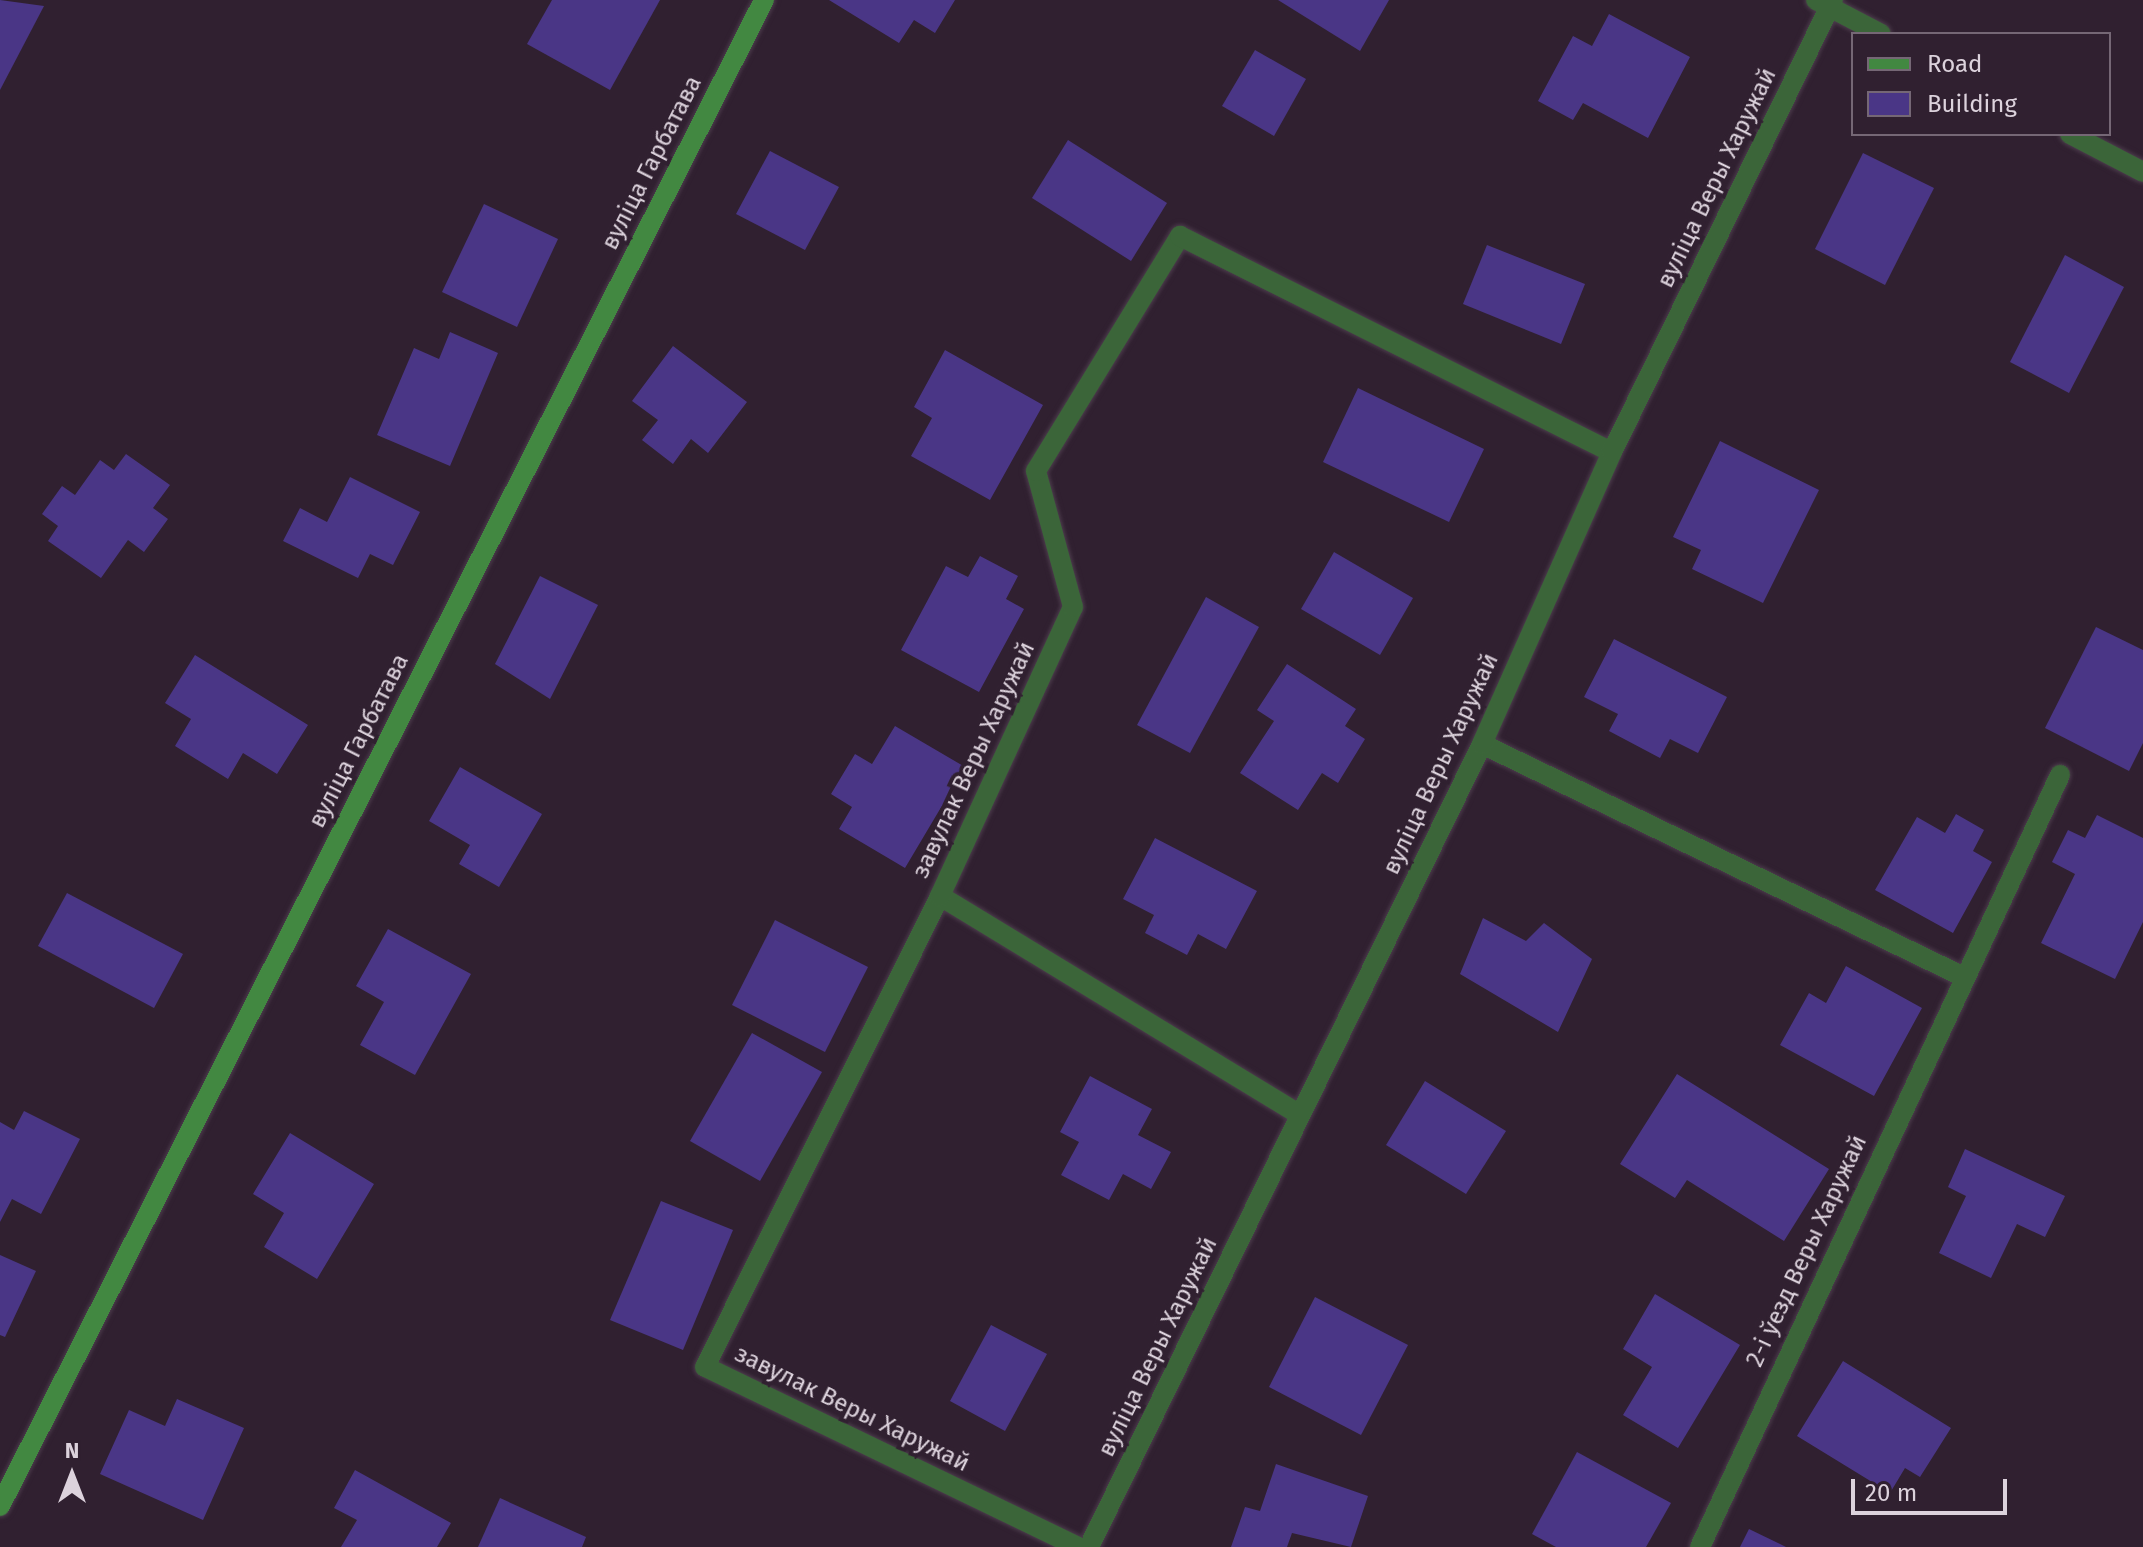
<!DOCTYPE html>
<html>
<head>
<meta charset="utf-8">
<style>
  body { margin:0 }
  #map { position:relative; width:2143px; height:1547px; overflow:hidden; background:#302030; font-family:"Fira Sans",sans-serif }
  div>[style] { position:absolute }
  .building>* { inset:0; background:#4a3686 }
  .roads { filter:drop-shadow(0 0 2px #4c3c4c) drop-shadow(0 0 2px #4c3c4c) }
  .lane>* { height:20px; margin:-10px; padding:0 10px; transform-origin:10px; border-radius:10px; background:#3b6539 }
  .street>* { height:20px; margin:-10px; padding:0 10px; transform-origin:10px; border-radius:10px; background:#3b6539 }
  .secondary>* { height:20px; margin:-10px; padding:0 10px; transform-origin:10px; border-radius:10px; background:#428841 }
  span { translate:-50% -50%; white-space:nowrap; text-align:center; line-height:1.15; -webkit-text-stroke:8px #302030; paint-order:stroke }
  .street-label { font-size:24px; color:#dcd2dc }
  .legend { position:absolute; left:1851px; top:32px; width:260px; height:104px; box-sizing:border-box; background:#302030; border:2px solid #756775; margin:0; padding:10px 14px; list-style:none; font-size:24px; color:#dcd2dc }
  .legend li { display:flex; align-items:center; gap:16px; height:40px }
  .legend b { width:40px; border:2px solid #756775 }
  .north { position:absolute; left:32px; top:1435px; width:80px; height:80px; -webkit-text-stroke:6px #302030; paint-order:stroke; rotate:0deg; font-size:22px; font-weight:700; line-height:32px; text-align:center; color:#dcd2dc }
  .north::after { content:''; display:block; margin:auto; width:28px; height:36px; background:#dcd2dc; clip-path:polygon(50% 0,100% 100%,50% 72%,0 100%) }
  .scale { position:absolute; left:1851px; top:1479px; width:156px; height:36px; box-sizing:border-box; border:4px solid #dcd2dc; border-top:0; padding-left:10px; font-size:24px; line-height:28px; white-space:nowrap; color:#dcd2dc; -webkit-text-stroke:6px #302030; paint-order:stroke }
</style>
</head>
<body>
<div id="map">
  <div class="building">
    <i style="clip-path:polygon(0 0,44px 6px,0 90px)"></i>
    <i style="clip-path:polygon(552px 0,660px 0,610px 90px,527px 44px)"></i>
    <i style="clip-path:polygon(829px 0,955px 0,935px 33px,914px 20px,899px 43px)"></i>
    <i style="clip-path:polygon(1278px 0,1389px 0,1360px 51px)"></i>
    <i style="clip-path:polygon(1609px 14px,1690px 57px,1648px 138px,1583px 103px,1573px 120px,1538px 101px,1573px 36px,1592px 46px)"></i>
    <i style="clip-path:polygon(1255px 50px,1306px 79px,1274px 136px,1222px 106px)"></i>
    <i style="clip-path:polygon(1068px 140px,1167px 203px,1131px 261px,1032px 198px)"></i>
    <i style="clip-path:polygon(770px 151px,839px 187px,805px 250px,736px 214px)"></i>
    <i style="clip-path:polygon(1863px 153px,1934px 188px,1885px 285px,1815px 249px)"></i>
    <i style="clip-path:polygon(484px 204px,558px 239px,517px 327px,442px 292px)"></i>
    <i style="clip-path:polygon(1487px 245px,1585px 284px,1561px 344px,1463px 304px)"></i>
    <i style="clip-path:polygon(2065px 255px,2124px 287px,2069px 393px,2010px 362px)"></i>
    <i style="clip-path:polygon(450px 332px,498px 353px,450px 466px,377px 435px,414px 348px,439px 359px)"></i>
    <i style="clip-path:polygon(673px 346px,747px 402px,708px 453px,691px 439px,673px 464px,642px 440px,658px 420px,632px 401px)"></i>
    <i style="clip-path:polygon(945px 350px,1043px 405px,990px 500px,911px 456px,932px 418px,914px 407px)"></i>
    <i style="clip-path:polygon(1358px 388px,1484px 449px,1449px 522px,1323px 462px)"></i>
    <i style="clip-path:polygon(1720px 441px,1819px 490px,1763px 603px,1692px 569px,1701px 550px,1673px 537px)"></i>
    <i style="clip-path:polygon(126px 454px,170px 485px,153px 508px,168px 519px,144px 552px,128px 540px,101px 578px,48px 541px,58px 526px,42px 514px,62px 486px,75px 495px,100px 460px,114px 470px)"></i>
    <i style="clip-path:polygon(350px 477px,420px 512px,393px 565px,370px 554px,358px 578px,283px 541px,300px 508px,327px 522px)"></i>
    <i style="clip-path:polygon(1334px 552px,1413px 598px,1380px 655px,1301px 609px)"></i>
    <i style="clip-path:polygon(980px 556px,1018px 576px,1006px 599px,1024px 609px,979px 692px,901px 650px,946px 566px,968px 577px)"></i>
    <i style="clip-path:polygon(540px 576px,598px 605px,550px 699px,495px 664px)"></i>
    <i style="clip-path:polygon(1206px 597px,1259px 627px,1190px 753px,1137px 725px)"></i>
    <i style="clip-path:polygon(2096px 627px,2143px 650px,2143px 743px,2129px 771px,2045px 728px)"></i>
    <i style="clip-path:polygon(1614px 639px,1727px 697px,1698px 753px,1670px 739px,1660px 758px,1609px 731px,1618px 714px,1584px 697px)"></i>
    <i style="clip-path:polygon(195px 655px,308px 725px,277px 774px,243px 753px,228px 779px,175px 746px,191px 719px,165px 703px)"></i>
    <i style="clip-path:polygon(1287px 664px,1356px 709px,1345px 726px,1365px 739px,1338px 783px,1322px 773px,1298px 810px,1240px 773px,1274px 721px,1257px 710px)"></i>
    <i style="clip-path:polygon(895px 726px,965px 767px,905px 868px,839px 829px,852px 807px,831px 794px,855px 754px,872px 764px)"></i>
    <i style="clip-path:polygon(460px 767px,542px 814px,499px 887px,459px 864px,470px 845px,429px 821px)"></i>
    <i style="clip-path:polygon(1956px 814px,1984px 830px,1973px 851px,1992px 862px,1953px 933px,1875px 890px,1917px 817px,1945px 833px)"></i>
    <i style="clip-path:polygon(2097px 815px,2143px 838px,2143px 922px,2115px 979px,2041px 943px,2075px 874px,2052px 862px,2068px 830px,2085px 838px)"></i>
    <i style="clip-path:polygon(1155px 838px,1257px 891px,1226px 949px,1198px 934px,1187px 955px,1145px 933px,1154px 915px,1123px 899px)"></i>
    <i style="clip-path:polygon(67px 893px,183px 954px,154px 1008px,38px 946px)"></i>
    <i style="clip-path:polygon(1483px 918px,1526px 941px,1544px 923px,1592px 959px,1558px 1032px,1460px 974px)"></i>
    <i style="clip-path:polygon(775px 920px,868px 967px,825px 1052px,732px 1005px)"></i>
    <i style="clip-path:polygon(388px 929px,471px 974px,415px 1075px,360px 1045px,384px 1002px,356px 986px)"></i>
    <i style="clip-path:polygon(1846px 966px,1922px 1008px,1874px 1096px,1780px 1045px,1809px 993px,1826px 1003px)"></i>
    <i style="clip-path:polygon(752px 1033px,822px 1072px,760px 1181px,690px 1141px)"></i>
    <i style="clip-path:polygon(1677px 1074px,1829px 1169px,1784px 1241px,1687px 1180px,1675px 1198px,1620px 1164px)"></i>
    <i style="clip-path:polygon(1090px 1076px,1152px 1109px,1138px 1135px,1171px 1152px,1151px 1189px,1123px 1174px,1109px 1200px,1061px 1175px,1079px 1142px,1060px 1132px)"></i>
    <i style="clip-path:polygon(1425px 1081px,1506px 1131px,1466px 1194px,1386px 1145px)"></i>
    <i style="clip-path:polygon(24px 1111px,80px 1139px,41px 1214px,12px 1199px,0 1222px,0 1122px,14px 1130px)"></i>
    <i style="clip-path:polygon(290px 1133px,374px 1184px,317px 1279px,264px 1247px,284px 1213px,253px 1194px)"></i>
    <i style="clip-path:polygon(1965px 1149px,2065px 1196px,2045px 1237px,2017px 1224px,1991px 1278px,1939px 1253px,1966px 1196px,1948px 1187px)"></i>
    <i style="clip-path:polygon(661px 1201px,733px 1230px,683px 1350px,610px 1320px)"></i>
    <i style="clip-path:polygon(0 1255px,36px 1271px,5px 1337px,0 1335px)"></i>
    <i style="clip-path:polygon(1655px 1294px,1740px 1345px,1678px 1448px,1623px 1415px,1652px 1367px,1623px 1349px)"></i>
    <i style="clip-path:polygon(1315px 1297px,1408px 1345px,1361px 1435px,1269px 1387px)"></i>
    <i style="clip-path:polygon(991px 1325px,1047px 1354px,1005px 1431px,950px 1401px)"></i>
    <i style="clip-path:polygon(1843px 1361px,1951px 1428px,1920px 1477px,1905px 1468px,1890px 1493px,1797px 1436px)"></i>
    <i style="clip-path:polygon(177px 1399px,244px 1428px,203px 1520px,100px 1474px,129px 1410px,165px 1426px)"></i>
    <i style="clip-path:polygon(1577px 1452px,1671px 1503px,1646px 1547px,1556px 1547px,1532px 1534px)"></i>
    <i style="clip-path:polygon(1276px 1464px,1368px 1496px,1351px 1547px,1292px 1533px,1287px 1547px,1231px 1547px,1245px 1507px,1260px 1511px)"></i>
    <i style="clip-path:polygon(355px 1470px,451px 1523px,437px 1547px,341px 1547px,357px 1520px,334px 1508px)"></i>
    <i style="clip-path:polygon(500px 1498px,586px 1537px,582px 1547px,478px 1547px)"></i>
    <i style="clip-path:polygon(1749px 1529px,1786px 1547px,1740px 1547px)"></i>
  </div>
  <div class="roads">
    <div class="lane">
      <i style="left:940px;top:896px;width:421px;rotate:31.3deg"></i>
    </div>
    <div class="street">
      <i style="left:1816px;top:0;width:73px;rotate:27.6deg"></i>
      <i style="left:2070px;top:134px;width:82px;rotate:27.5deg"></i>
      <i style="left:1482px;top:744px;width:533px;rotate:25.8deg"></i>
      <i style="left:1078px;top:1547px;width:414px;rotate:-154.2deg"></i>
      <i style="left:705px;top:1367px;width:526px;rotate:-63.48deg"></i>
      <i style="left:940px;top:896px;width:318px;rotate:-65.3deg"></i>
      <i style="left:1073px;top:607px;width:141px;rotate:-105.2deg"></i>
      <i style="left:1036px;top:471px;width:276px;rotate:-58.5deg"></i>
      <i style="left:1180px;top:236px;width:483px;rotate:26.6deg"></i>
      <i style="left:1089px;top:1547px;width:894px;rotate:-63.92deg"></i>
      <i style="left:1482px;top:744px;width:320px;rotate:-66deg"></i>
      <i style="left:1612px;top:452px;width:503px;rotate:-63.94deg"></i>
      <i style="left:1700px;top:1547px;width:852px;rotate:-65deg"></i>
    </div>
    <div class="secondary">
      <i style="left:0;top:1506px;width:1689px;rotate:-63.1deg"></i>
    </div>
  </div>
  <div class="street-label">
    <span style="left:652px;top:163px;rotate:-63deg">вуліца Гарбатава</span>
    <span style="left:1717px;top:178px;rotate:-64deg">вуліца Веры Харужай</span>
    <span style="left:359px;top:741px;rotate:-63deg">вуліца Гарбатава</span>
    <span style="left:974px;top:760px;rotate:-65deg">завулак Веры Харужай</span>
    <span style="left:1441px;top:764px;rotate:-65deg">вуліца Веры Харужай</span>
    <span style="left:1807px;top:1251px;rotate:-65deg">2-і ўезд Веры Харужай</span>
    <span style="left:1158px;top:1347px;rotate:-64deg">вуліца Веры Харужай</span>
    <span style="left:852px;top:1409px;rotate:26deg">завулак Веры Харужай</span>
  </div>
  <ul class="legend">
  <li><b style="height:10px;background:#428841"></b>Road</li>
  <li><b style="height:22px;background:#4a3686"></b>Building</li>
  </ul>
  <div class="north">N</div>
  <div class="scale">20 m</div>
</div>
</body>
</html>
